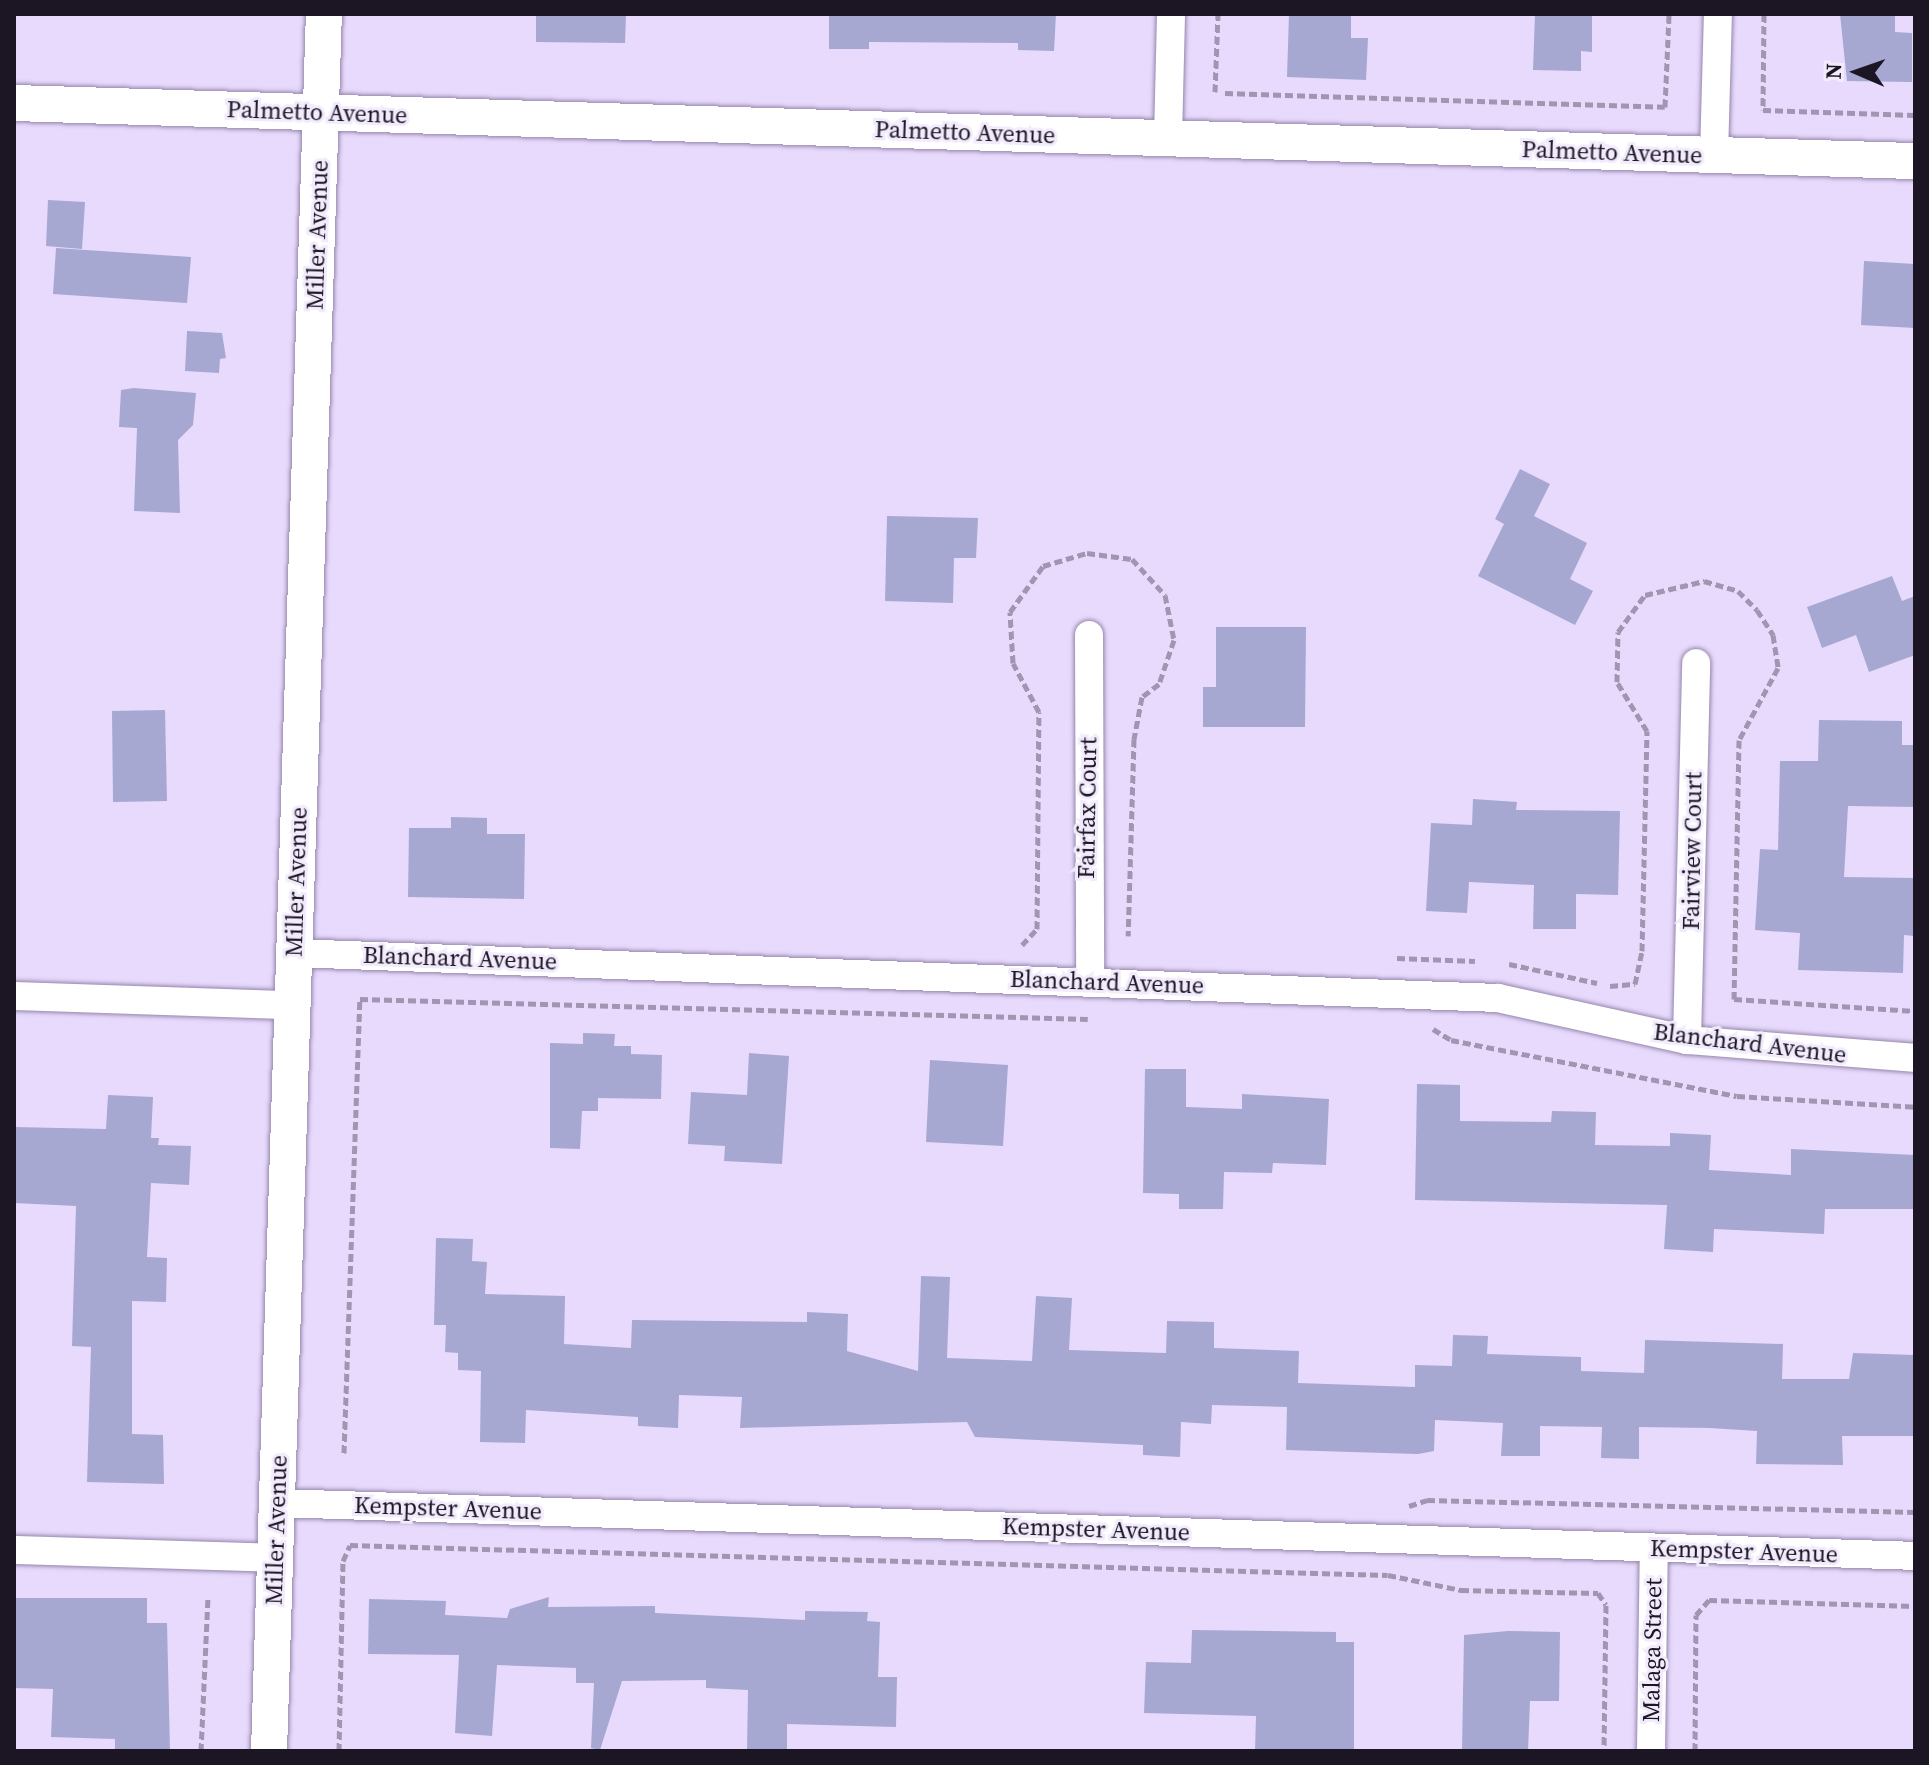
<!DOCTYPE html>
<html>
<head>
<meta charset="utf-8">
<style>
  body { margin:0 }
  #map { position:relative; width:1929px; height:1765px; overflow:hidden; background:#e7dafc; font-family:"Source Serif 4",serif }
  div>[style] { position:absolute }
  .building>* { inset:0; background:#a6a8d2 }
  .path>* { height:5px; margin-top:-2.5px; transform-origin:0; background:repeating-linear-gradient(90deg,#a096b1 0 8px,transparent 0 12px) }
  .roads { filter:drop-shadow(0 0 2px #9586ad) drop-shadow(0 0 2px #9586ad) }
  .minor>* { height:28px; margin:-14px; padding:0 14px; transform-origin:14px; border-radius:14px; background:#fff }
  .tertiary>* { height:36px; margin:-18px; padding:0 18px; transform-origin:18px; border-radius:18px; background:#fff }
  span { translate:-50% -50%; white-space:nowrap; text-align:center; line-height:1.15; -webkit-text-stroke:6px #f1ebfc; paint-order:stroke }
  .street-label { font-size:24px; color:#1b1524 }
  .frame { position:absolute; inset:0; border:16px solid #1b1524; pointer-events:none }
  .north { position:absolute; left:1817px; top:32px; width:80px; height:80px; -webkit-text-stroke:6px #f1ebfc; paint-order:stroke; rotate:272deg; font-size:22px; font-weight:700; line-height:32px; text-align:center; color:#1b1524 }
  .north::after { content:''; display:block; margin:auto; width:28px; height:36px; background:#1b1524; clip-path:polygon(50% 0,100% 100%,50% 72%,0 100%) }
</style>
</head>
<body>
<div id="map">
  <div class="building">
    <i style="clip-path:polygon(536px 14px,626px 14px,625px 43px,536px 42px)"></i>
    <i style="clip-path:polygon(829px 14px,1056px 14px,1054px 51px,1018px 50px,1018px 43px,869px 42px,869px 49px,829px 49px)"></i>
    <i style="clip-path:polygon(1289px 14px,1351px 14px,1351px 38px,1368px 38px,1366px 80px,1287px 77px)"></i>
    <i style="clip-path:polygon(1535px 14px,1592px 14px,1592px 52px,1581px 51px,1581px 71px,1533px 70px)"></i>
    <i style="clip-path:polygon(1840px 14px,1895px 14px,1895px 32px,1912px 33px,1912px 82px,1847px 81px)"></i>
    <i style="clip-path:polygon(48px 200px,85px 202px,82px 249px,46px 246px)"></i>
    <i style="clip-path:polygon(56px 248px,191px 257px,187px 303px,53px 294px)"></i>
    <i style="clip-path:polygon(1864px 261px,1915px 264px,1915px 328px,1861px 325px)"></i>
    <i style="clip-path:polygon(187px 331px,222px 333px,226px 358px,220px 359px,219px 373px,185px 371px)"></i>
    <i style="clip-path:polygon(134px 388px,196px 393px,193px 425px,178px 440px,180px 513px,134px 511px,137px 428px,119px 427px,121px 390px)"></i>
    <i style="clip-path:polygon(1520px 469px,1550px 484px,1534px 516px,1587px 543px,1570px 579px,1593px 591px,1575px 625px,1478px 576px,1504px 524px,1495px 519px)"></i>
    <i style="clip-path:polygon(887px 516px,978px 518px,976px 558px,954px 558px,953px 603px,885px 601px)"></i>
    <i style="clip-path:polygon(1892px 576px,1902px 601px,1915px 596px,1915px 655px,1869px 672px,1856px 635px,1822px 648px,1807px 607px)"></i>
    <i style="clip-path:polygon(1216px 627px,1306px 627px,1305px 727px,1203px 727px,1203px 687px,1216px 687px)"></i>
    <i style="clip-path:polygon(165px 710px,167px 801px,113px 802px,112px 711px)"></i>
    <i style="clip-path:polygon(1819px 720px,1902px 721px,1902px 745px,1915px 745px,1915px 807px,1848px 806px,1844px 877px,1915px 878px,1915px 936px,1904px 935px,1903px 973px,1798px 970px,1800px 933px,1755px 930px,1760px 849px,1778px 850px,1780px 761px,1818px 761px)"></i>
    <i style="clip-path:polygon(1473px 799px,1517px 802px,1516px 810px,1620px 811px,1618px 895px,1576px 894px,1576px 929px,1533px 929px,1534px 885px,1469px 882px,1467px 913px,1426px 911px,1431px 823px,1472px 825px)"></i>
    <i style="clip-path:polygon(451px 817px,487px 818px,487px 834px,525px 834px,524px 899px,408px 897px,409px 828px,451px 828px)"></i>
    <i style="clip-path:polygon(583px 1033px,615px 1034px,614px 1046px,631px 1046px,631px 1054px,662px 1055px,661px 1099px,598px 1098px,598px 1111px,582px 1111px,580px 1149px,550px 1148px,550px 1043px,583px 1044px)"></i>
    <i style="clip-path:polygon(749px 1053px,789px 1056px,782px 1164px,724px 1161px,725px 1146px,688px 1144px,691px 1092px,747px 1095px)"></i>
    <i style="clip-path:polygon(930px 1060px,1008px 1065px,1003px 1146px,926px 1142px)"></i>
    <i style="clip-path:polygon(1145px 1069px,1186px 1069px,1186px 1107px,1242px 1109px,1242px 1094px,1329px 1099px,1326px 1165px,1273px 1163px,1272px 1173px,1224px 1172px,1223px 1209px,1179px 1209px,1179px 1194px,1143px 1193px)"></i>
    <i style="clip-path:polygon(1417px 1084px,1460px 1085px,1460px 1121px,1551px 1122px,1552px 1111px,1596px 1112px,1595px 1145px,1670px 1146px,1670px 1133px,1711px 1135px,1709px 1170px,1791px 1175px,1791px 1149px,1915px 1155px,1915px 1209px,1825px 1209px,1824px 1234px,1714px 1229px,1713px 1252px,1664px 1249px,1667px 1205px,1415px 1200px)"></i>
    <i style="clip-path:polygon(108px 1095px,153px 1097px,151px 1138px,159px 1138px,158px 1145px,191px 1146px,189px 1185px,151px 1183px,147px 1257px,167px 1258px,166px 1302px,132px 1301px,132px 1434px,163px 1435px,164px 1484px,87px 1482px,91px 1347px,72px 1346px,76px 1206px,14px 1203px,14px 1127px,106px 1129px)"></i>
    <i style="clip-path:polygon(436px 1238px,473px 1239px,472px 1261px,487px 1262px,485px 1294px,565px 1296px,564px 1344px,631px 1348px,632px 1320px,807px 1322px,807px 1312px,848px 1314px,847px 1351px,918px 1371px,921px 1276px,950px 1277px,947px 1358px,1032px 1361px,1036px 1296px,1072px 1298px,1069px 1350px,1166px 1353px,1167px 1321px,1214px 1322px,1214px 1348px,1299px 1351px,1298px 1383px,1415px 1387px,1415px 1365px,1452px 1366px,1453px 1335px,1488px 1336px,1487px 1354px,1581px 1357px,1581px 1371px,1644px 1373px,1645px 1340px,1783px 1344px,1782px 1379px,1849px 1379px,1853px 1353px,1915px 1355px,1915px 1436px,1842px 1436px,1843px 1465px,1756px 1464px,1757px 1431px,1710px 1428px,1639px 1427px,1639px 1459px,1601px 1458px,1602px 1427px,1540px 1426px,1540px 1456px,1501px 1456px,1503px 1423px,1435px 1420px,1434px 1451px,1418px 1454px,1286px 1450px,1287px 1407px,1212px 1405px,1211px 1424px,1181px 1422px,1180px 1457px,1143px 1455px,1143px 1445px,975px 1437px,967px 1422px,740px 1428px,742px 1397px,679px 1395px,678px 1428px,638px 1426px,638px 1417px,526px 1410px,525px 1443px,480px 1442px,481px 1371px,458px 1370px,458px 1353px,445px 1352px,446px 1325px,434px 1325px)"></i>
    <i style="clip-path:polygon(549px 1597px,548px 1607px,655px 1606px,655px 1613px,805px 1620px,805px 1611px,868px 1612px,867px 1621px,880px 1622px,878px 1677px,897px 1677px,896px 1727px,787px 1724px,787px 1751px,747px 1751px,748px 1690px,706px 1688px,706px 1680px,622px 1681px,600px 1750px,591px 1748px,594px 1683px,576px 1683px,576px 1668px,497px 1665px,492px 1736px,455px 1733px,459px 1655px,368px 1654px,369px 1599px,446px 1601px,445px 1615px,507px 1618px,510px 1609px)"></i>
    <i style="clip-path:polygon(14px 1598px,147px 1598px,147px 1623px,167px 1623px,170px 1751px,115px 1751px,115px 1739px,51px 1737px,53px 1689px,14px 1688px)"></i>
    <i style="clip-path:polygon(1192px 1630px,1336px 1632px,1336px 1642px,1354px 1642px,1354px 1751px,1255px 1751px,1256px 1716px,1144px 1713px,1146px 1662px,1191px 1663px)"></i>
    <i style="clip-path:polygon(1508px 1631px,1560px 1632px,1559px 1701px,1530px 1701px,1528px 1751px,1462px 1751px,1464px 1635px)"></i>
  </div>
  <div class="path">
    <i style="left:1764px;top:14px;width:96px;rotate:90.6deg"></i>
    <i style="left:1763px;top:110px;width:152px;rotate:1.9deg"></i>
    <i style="left:1215px;top:92px;width:78px;rotate:-87.8deg"></i>
    <i style="left:1225px;top:93px;width:440px;rotate:1.8deg"></i>
    <i style="left:1665px;top:107px;width:93px;rotate:-87.5deg"></i>
    <i style="left:1022px;top:945px;width:22px;rotate:-47deg"></i>
    <i style="left:1037px;top:929px;width:217px;rotate:-89.5deg"></i>
    <i style="left:1039px;top:712px;width:55px;rotate:-118deg"></i>
    <i style="left:1013px;top:663px;width:51px;rotate:-93.4deg"></i>
    <i style="left:1010px;top:612px;width:57px;rotate:-54.3deg"></i>
    <i style="left:1043px;top:566px;width:46px;rotate:-16.5deg"></i>
    <i style="left:1087px;top:553px;width:45px;rotate:7.6deg"></i>
    <i style="left:1132px;top:559px;width:49px;rotate:47.5deg"></i>
    <i style="left:1165px;top:595px;width:46px;rotate:78.7deg"></i>
    <i style="left:1174px;top:640px;width:46px;rotate:108.8deg"></i>
    <i style="left:1159px;top:684px;width:21px;rotate:143deg"></i>
    <i style="left:1142px;top:697px;width:43px;rotate:100.8deg"></i>
    <i style="left:1134px;top:739px;width:197px;rotate:91.7deg"></i>
    <i style="left:1397px;top:958px;width:78px;rotate:2.2deg"></i>
    <i style="left:1509px;top:964px;width:90px;rotate:12.2deg"></i>
    <i style="left:1610px;top:986px;width:25px;rotate:-5deg"></i>
    <i style="left:1635px;top:984px;width:34px;rotate:-78deg"></i>
    <i style="left:1642px;top:951px;width:220px;rotate:-88.7deg"></i>
    <i style="left:1647px;top:731px;width:57px;rotate:-121.5deg"></i>
    <i style="left:1617px;top:682px;width:50px;rotate:-88.9deg"></i>
    <i style="left:1618px;top:632px;width:46px;rotate:-53.9deg"></i>
    <i style="left:1645px;top:595px;width:61px;rotate:-13.3deg"></i>
    <i style="left:1704px;top:581px;width:35px;rotate:16deg"></i>
    <i style="left:1738px;top:591px;width:27px;rotate:45deg"></i>
    <i style="left:1757px;top:610px;width:30px;rotate:57deg"></i>
    <i style="left:1773px;top:635px;width:33px;rotate:81deg"></i>
    <i style="left:1778px;top:668px;width:82px;rotate:118.4deg"></i>
    <i style="left:1739px;top:740px;width:259px;rotate:91.1deg"></i>
    <i style="left:1734px;top:999px;width:181px;rotate:3.8deg"></i>
    <i style="left:1433px;top:1029px;width:21px;rotate:31deg"></i>
    <i style="left:1451px;top:1040px;width:291px;rotate:11.1deg"></i>
    <i style="left:1737px;top:1096px;width:178px;rotate:3.5deg"></i>
    <i style="left:344px;top:1453px;width:454px;rotate:-88deg"></i>
    <i style="left:360px;top:999px;width:728px;rotate:1.57deg"></i>
    <i style="left:1409px;top:1506px;width:19px;rotate:-18deg"></i>
    <i style="left:1427px;top:1500px;width:488px;rotate:1.4deg"></i>
    <i style="left:201px;top:1751px;width:152px;rotate:-87.4deg"></i>
    <i style="left:339px;top:1751px;width:190px;rotate:-88.8deg"></i>
    <i style="left:343px;top:1561px;width:17px;rotate:-66deg"></i>
    <i style="left:350px;top:1545px;width:1038px;rotate:1.66deg"></i>
    <i style="left:1388px;top:1575px;width:75px;rotate:11.6deg"></i>
    <i style="left:1461px;top:1590px;width:137px;rotate:1.3deg"></i>
    <i style="left:1598px;top:1593px;width:14px;rotate:56deg"></i>
    <i style="left:1606px;top:1605px;width:146px;rotate:90.8deg"></i>
    <i style="left:1695px;top:1751px;width:136px;rotate:-89.6deg"></i>
    <i style="left:1696px;top:1615px;width:20px;rotate:-49deg"></i>
    <i style="left:1709px;top:1600px;width:206px;rotate:1.7deg"></i>
  </div>
  <div class="roads">
    <div class="minor">
      <i style="left:1168px;top:138px;width:124px;rotate:-88.6deg"></i>
      <i style="left:1714px;top:155px;width:141px;rotate:-88.4deg"></i>
      <i style="left:1089px;top:635px;width:346px;rotate:89.8deg"></i>
      <i style="left:294px;top:953px;width:1205px;rotate:2.14deg"></i>
      <i style="left:1498px;top:998px;width:194px;rotate:12.5deg"></i>
      <i style="left:1687px;top:1040px;width:229px;rotate:4.5deg"></i>
      <i style="left:14px;top:996px;width:278px;rotate:1.9deg"></i>
      <i style="left:1687px;top:1040px;width:377px;rotate:-88.6deg"></i>
      <i style="left:277px;top:1503px;width:1639px;rotate:1.85deg"></i>
      <i style="left:14px;top:1550px;width:262px;rotate:1.7deg"></i>
      <i style="left:1651px;top:1751px;width:203px;rotate:-89.2deg"></i>
    </div>
    <div class="tertiary">
      <i style="left:14px;top:103px;width:1902px;rotate:1.75deg"></i>
      <i style="left:269px;top:1751px;width:1738px;rotate:-88.19deg"></i>
    </div>
  </div>
  <div class="street-label">
    <span style="left:317px;top:112px;rotate:2deg">Palmetto Avenue</span>
    <span style="left:965px;top:132px;rotate:2deg">Palmetto Avenue</span>
    <span style="left:1612px;top:152px;rotate:2deg">Palmetto Avenue</span>
    <span style="left:317px;top:235px;rotate:-88deg">Miller Avenue</span>
    <span style="left:1087px;top:808px;rotate:-89deg">Fairfax Court</span>
    <span style="left:1692px;top:851px;rotate:-89deg">Fairview Court</span>
    <span style="left:296px;top:882px;rotate:-88deg">Miller Avenue</span>
    <span style="left:460px;top:958px;rotate:2deg">Blanchard Avenue</span>
    <span style="left:1107px;top:982px;rotate:2deg">Blanchard Avenue</span>
    <span style="left:1750px;top:1043px;rotate:7deg">Blanchard Avenue</span>
    <span style="left:448px;top:1508px;rotate:2deg">Kempster Avenue</span>
    <span style="left:1096px;top:1529px;rotate:2deg">Kempster Avenue</span>
    <span style="left:276px;top:1530px;rotate:-88deg">Miller Avenue</span>
    <span style="left:1744px;top:1551px;rotate:2deg">Kempster Avenue</span>
    <span style="left:1652px;top:1650px;rotate:-89deg">Malaga Street</span>
  </div>
  <div class="frame"></div>
  <div class="north">N</div>
</div>
</body>
</html>
